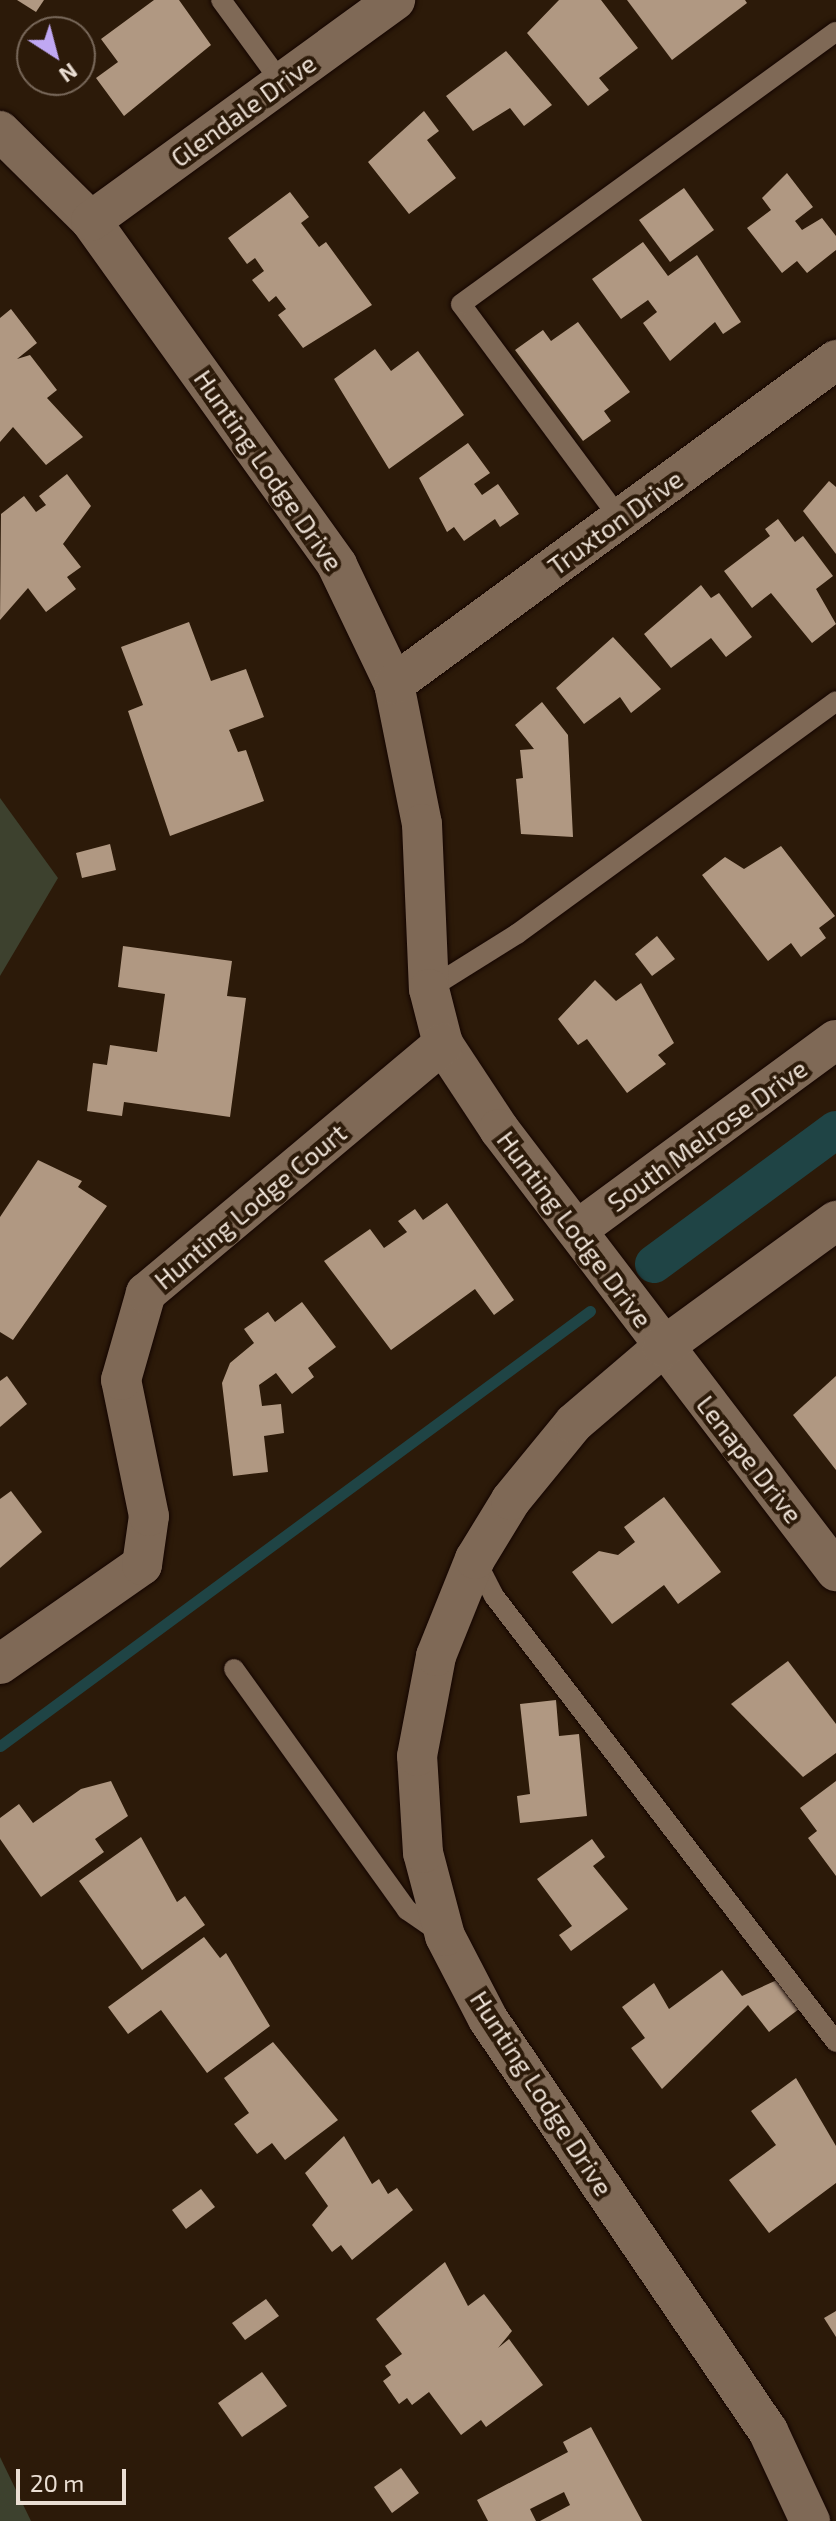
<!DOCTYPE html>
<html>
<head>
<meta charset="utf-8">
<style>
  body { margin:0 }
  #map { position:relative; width:836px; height:2521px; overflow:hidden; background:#2c1a09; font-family:"Exo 2",sans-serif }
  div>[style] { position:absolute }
  .green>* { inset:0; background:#3d412e }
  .stream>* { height:11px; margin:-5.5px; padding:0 5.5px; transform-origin:5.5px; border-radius:5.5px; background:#1f4445 }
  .canal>* { height:38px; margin:-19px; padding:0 19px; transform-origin:19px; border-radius:19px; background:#1f4445 }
  .building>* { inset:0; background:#b09882 }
  .roads { filter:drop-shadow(0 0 2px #140500) drop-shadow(0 0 2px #140500) }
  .service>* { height:20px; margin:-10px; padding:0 10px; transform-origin:10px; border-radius:10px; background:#7f6956 }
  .minor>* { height:40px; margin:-20px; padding:0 20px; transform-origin:20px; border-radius:20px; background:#7f6956 }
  span { translate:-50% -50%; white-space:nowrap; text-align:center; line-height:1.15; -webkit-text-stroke:8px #2c1a09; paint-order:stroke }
  .street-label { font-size:26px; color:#eaded3 }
  .north { position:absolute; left:16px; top:16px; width:80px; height:80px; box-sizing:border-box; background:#2c1a09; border:2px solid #78685a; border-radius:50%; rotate:144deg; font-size:22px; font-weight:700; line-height:32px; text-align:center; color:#eaded3 }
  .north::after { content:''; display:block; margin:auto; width:28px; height:36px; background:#c0a8f3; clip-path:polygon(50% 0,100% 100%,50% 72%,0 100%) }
  .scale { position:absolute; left:16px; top:2469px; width:110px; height:36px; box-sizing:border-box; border:4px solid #eaded3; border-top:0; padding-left:10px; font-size:24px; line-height:28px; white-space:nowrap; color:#eaded3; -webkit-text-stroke:6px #2c1a09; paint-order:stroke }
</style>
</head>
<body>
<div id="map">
  <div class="green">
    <i style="clip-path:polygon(0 798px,58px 878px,0 976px)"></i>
    <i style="clip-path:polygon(0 2457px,31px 2521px,0 2521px)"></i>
  </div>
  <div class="stream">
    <i style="left:0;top:1746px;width:733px;rotate:-36.4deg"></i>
  </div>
  <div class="canal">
    <i style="left:654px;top:1264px;width:226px;rotate:-36.4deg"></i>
  </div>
  <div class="building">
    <i style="clip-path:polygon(17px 0,44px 0,36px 12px)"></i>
    <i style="clip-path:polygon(154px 0,179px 0,211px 45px,124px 116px,96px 78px,118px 62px,101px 39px)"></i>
    <i style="clip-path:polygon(601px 0,638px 48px,599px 78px,609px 90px,588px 106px,527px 33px,559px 0)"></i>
    <i style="clip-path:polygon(627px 0,745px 0,747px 3px,672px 60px)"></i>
    <i style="clip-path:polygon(506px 51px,552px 105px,524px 126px,510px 108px,473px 131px,446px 96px)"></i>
    <i style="clip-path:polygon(424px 111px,439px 131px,427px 140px,456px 178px,409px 214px,368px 162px)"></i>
    <i style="clip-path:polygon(787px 173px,813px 207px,795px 221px,802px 230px,822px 218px,836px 236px,836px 250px,807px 273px,797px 261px,782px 273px,747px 228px,771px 210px,762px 198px)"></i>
    <i style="clip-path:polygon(684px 188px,714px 230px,670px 262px,639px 220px)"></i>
    <i style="clip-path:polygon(290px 192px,309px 217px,301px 223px,319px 247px,326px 242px,372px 305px,303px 348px,278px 315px,286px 309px,276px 296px,269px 302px,252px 280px,264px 271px,255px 258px,247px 264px,228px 238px)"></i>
    <i style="clip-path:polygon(643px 242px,668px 276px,697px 255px,741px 322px,723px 334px,715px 322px,670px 361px,643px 323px,657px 312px,648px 300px,621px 319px,592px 279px)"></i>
    <i style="clip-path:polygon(11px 309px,37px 343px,17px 359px,30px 355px,57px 390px,47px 398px,83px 437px,46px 465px,13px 427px,0 442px,0 318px)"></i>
    <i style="clip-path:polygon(578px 322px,630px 392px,604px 411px,611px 421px,583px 441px,515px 350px,543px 330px,551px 341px)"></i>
    <i style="clip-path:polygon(375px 349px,391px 371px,418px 351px,464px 415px,389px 469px,334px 379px)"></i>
    <i style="clip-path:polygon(468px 443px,490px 473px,474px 484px,482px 495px,498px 484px,519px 514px,500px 527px,495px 519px,464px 541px,454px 527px,447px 532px,419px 478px)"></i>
    <i style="clip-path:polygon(67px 474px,91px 506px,63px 544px,81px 567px,67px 577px,76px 589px,46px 612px,28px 588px,0 620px,1px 514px,24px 496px,36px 512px,46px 505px,39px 496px)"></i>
    <i style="clip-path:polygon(829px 481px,836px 487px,836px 554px,803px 511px)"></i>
    <i style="clip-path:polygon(778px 519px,795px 542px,803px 536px,833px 576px,816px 589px,836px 624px,812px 643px,771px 593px,752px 608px,724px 571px,770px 536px,765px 529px)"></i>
    <i style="clip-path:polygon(701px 585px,711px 598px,719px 593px,752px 637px,726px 657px,711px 638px,671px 668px,644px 634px)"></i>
    <i style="clip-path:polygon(189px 622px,211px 681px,246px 669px,264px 717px,229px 730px,238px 752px,246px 750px,264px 801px,170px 836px,128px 711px,143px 705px,121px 647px)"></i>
    <i style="clip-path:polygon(613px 637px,661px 689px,631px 713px,620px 697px,584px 724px,556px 688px)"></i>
    <i style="clip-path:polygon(542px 702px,568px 735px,573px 837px,521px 834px,516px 779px,523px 778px,520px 750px,534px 749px,515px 725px)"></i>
    <i style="clip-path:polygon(110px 844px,116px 870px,82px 878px,76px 853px)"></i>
    <i style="clip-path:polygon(781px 846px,835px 916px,819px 928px,826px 938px,801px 957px,791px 943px,768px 961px,702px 875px,725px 857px,744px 869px)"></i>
    <i style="clip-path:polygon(657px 936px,675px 959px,652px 976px,635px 954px)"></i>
    <i style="clip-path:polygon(123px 946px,232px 961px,227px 996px,246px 998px,230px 1117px,124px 1102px,122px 1116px,87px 1111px,93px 1063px,107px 1065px,110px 1045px,157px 1052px,165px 994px,118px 987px)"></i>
    <i style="clip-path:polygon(595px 980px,616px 1001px,641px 983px,674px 1043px,658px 1055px,666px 1064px,627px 1093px,587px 1039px,578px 1045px,558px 1019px)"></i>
    <i style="clip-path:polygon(38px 1160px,82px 1181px,78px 1187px,107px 1206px,13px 1340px,0 1332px,0 1217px)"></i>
    <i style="clip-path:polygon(447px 1203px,514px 1300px,494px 1315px,475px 1289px,391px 1350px,324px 1261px,370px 1229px,384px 1248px,407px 1232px,398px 1221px,415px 1209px,423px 1220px)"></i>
    <i style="clip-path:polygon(302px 1302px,336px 1347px,308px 1368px,314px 1377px,292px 1394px,276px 1373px,259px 1385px,262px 1406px,281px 1404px,284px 1433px,264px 1436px,268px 1472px,233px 1476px,222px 1383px,230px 1363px,254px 1343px,244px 1329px,268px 1312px,275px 1322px)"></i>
    <i style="clip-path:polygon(7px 1376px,27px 1404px,0 1427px,0 1381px)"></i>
    <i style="clip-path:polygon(836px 1376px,836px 1470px,793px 1415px)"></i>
    <i style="clip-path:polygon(11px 1491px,42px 1532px,0 1568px,0 1499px)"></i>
    <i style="clip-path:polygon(664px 1497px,721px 1572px,678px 1604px,664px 1585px,612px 1624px,572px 1572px,599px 1551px,618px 1555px,635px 1542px,624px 1527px)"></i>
    <i style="clip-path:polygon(788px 1661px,836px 1724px,836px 1753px,803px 1777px,731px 1704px)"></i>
    <i style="clip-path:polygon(556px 1700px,559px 1736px,579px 1734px,587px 1816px,520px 1823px,517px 1796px,530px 1794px,520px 1704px)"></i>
    <i style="clip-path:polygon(111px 1781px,128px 1816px,95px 1839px,104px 1852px,41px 1897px,0 1839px,0 1818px,19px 1804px,33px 1823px,81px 1789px)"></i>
    <i style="clip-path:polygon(836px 1781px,836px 1876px,808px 1838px,817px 1831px,800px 1808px)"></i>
    <i style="clip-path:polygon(141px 1837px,177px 1902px,185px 1896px,205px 1925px,142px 1970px,79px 1881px)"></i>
    <i style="clip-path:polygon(592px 1839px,605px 1857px,593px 1866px,628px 1909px,571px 1951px,559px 1935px,572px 1926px,537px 1879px)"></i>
    <i style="clip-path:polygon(204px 1937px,220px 1958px,226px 1953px,270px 2026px,207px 2073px,161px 2010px,128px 2034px,108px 2007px)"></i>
    <i style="clip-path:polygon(722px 1970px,742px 1996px,777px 1980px,799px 2009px,769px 2032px,748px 2005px,662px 2089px,631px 2048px,645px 2038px,622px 2007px,654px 1983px,669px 2009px)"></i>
    <i style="clip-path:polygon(273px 2042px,338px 2120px,285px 2160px,272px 2143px,257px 2154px,234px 2124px,249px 2113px,224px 2078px)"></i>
    <i style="clip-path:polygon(796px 2078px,836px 2146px,836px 2183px,769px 2233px,729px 2180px,776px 2145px,751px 2111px)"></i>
    <i style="clip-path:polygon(344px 2136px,372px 2184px,379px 2179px,388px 2194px,397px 2188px,413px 2210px,352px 2260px,341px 2245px,332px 2252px,312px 2225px,328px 2206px,305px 2173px)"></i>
    <i style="clip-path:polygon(201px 2189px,215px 2207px,186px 2229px,172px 2210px)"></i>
    <i style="clip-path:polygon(445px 2262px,468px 2306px,484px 2294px,512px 2331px,498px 2348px,509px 2339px,543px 2385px,486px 2427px,481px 2420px,461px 2435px,429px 2392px,412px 2405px,407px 2398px,399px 2404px,383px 2381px,391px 2375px,385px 2366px,402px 2354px,376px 2319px)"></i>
    <i style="clip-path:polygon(266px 2299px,279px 2316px,245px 2340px,232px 2323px)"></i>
    <i style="clip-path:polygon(836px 2311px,836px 2337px,824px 2318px)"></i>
    <i style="clip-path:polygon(262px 2372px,287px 2406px,242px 2437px,218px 2403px)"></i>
    <i style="clip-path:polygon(591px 2427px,642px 2521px,540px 2521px,570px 2505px,564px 2492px,530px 2509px,536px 2521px,488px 2521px,477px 2500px,568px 2452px,563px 2442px)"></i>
    <i style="clip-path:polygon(401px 2468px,419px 2493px,392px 2513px,374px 2487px)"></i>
  </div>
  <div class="roads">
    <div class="service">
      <i style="left:221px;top:0;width:102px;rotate:53.8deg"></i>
      <i style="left:620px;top:519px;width:267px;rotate:-126.5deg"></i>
      <i style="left:461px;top:304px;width:463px;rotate:-36deg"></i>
      <i style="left:429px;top:989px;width:104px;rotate:-32deg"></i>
      <i style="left:517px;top:934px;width:395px;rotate:-36.1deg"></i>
      <i style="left:475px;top:1559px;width:42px;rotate:62.8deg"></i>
      <i style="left:494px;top:1596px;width:562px;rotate:52.52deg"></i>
      <i style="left:234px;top:1669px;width:297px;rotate:54.3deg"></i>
      <i style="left:407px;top:1910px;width:42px;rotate:34.4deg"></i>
    </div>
    <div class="minor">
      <i style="left:0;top:131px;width:128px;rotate:44.7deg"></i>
      <i style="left:91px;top:221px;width:423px;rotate:54.4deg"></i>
      <i style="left:337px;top:565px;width:132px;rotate:64.4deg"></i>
      <i style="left:394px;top:684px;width:143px;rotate:78.7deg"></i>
      <i style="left:422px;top:824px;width:165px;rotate:87.6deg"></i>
      <i style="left:429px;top:989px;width:57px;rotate:75.7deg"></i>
      <i style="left:443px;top:1044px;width:102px;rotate:56.6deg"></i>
      <i style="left:499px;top:1129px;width:556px;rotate:52.68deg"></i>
      <i style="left:91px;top:221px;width:376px;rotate:-36deg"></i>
      <i style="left:394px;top:684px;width:548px;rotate:-36.24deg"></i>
      <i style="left:577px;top:1230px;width:321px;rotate:-36.3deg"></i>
      <i style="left:0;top:1664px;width:173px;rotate:-34.9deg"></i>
      <i style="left:142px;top:1565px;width:49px;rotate:-81.9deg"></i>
      <i style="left:149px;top:1516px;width:139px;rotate:-101.6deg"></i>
      <i style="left:121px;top:1380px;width:91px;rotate:-74deg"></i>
      <i style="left:146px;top:1293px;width:388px;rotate:-40deg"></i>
      <i style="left:810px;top:2521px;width:99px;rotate:-115deg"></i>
      <i style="left:768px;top:2431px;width:498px;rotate:-124.2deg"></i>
      <i style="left:488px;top:2019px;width:93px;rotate:-117.4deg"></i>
      <i style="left:445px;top:1936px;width:86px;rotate:-104.8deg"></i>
      <i style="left:423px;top:1853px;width:97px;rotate:-93.5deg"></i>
      <i style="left:417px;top:1756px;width:102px;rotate:-79.2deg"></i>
      <i style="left:436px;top:1656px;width:105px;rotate:-68.1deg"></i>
      <i style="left:475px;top:1559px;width:69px;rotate:-58.6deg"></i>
      <i style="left:511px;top:1500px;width:99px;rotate:-50.7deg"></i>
      <i style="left:574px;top:1423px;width:117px;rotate:-40.5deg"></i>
      <i style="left:663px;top:1347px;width:214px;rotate:-36.1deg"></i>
    </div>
  </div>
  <div class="street-label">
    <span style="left:243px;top:110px;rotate:-36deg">Glendale Drive</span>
    <span style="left:269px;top:470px;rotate:55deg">Hunting Lodge Drive</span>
    <span style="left:615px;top:522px;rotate:-36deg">Truxton Drive</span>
    <span style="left:707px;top:1135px;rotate:-36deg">South Melrose Drive</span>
    <span style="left:250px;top:1206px;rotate:-40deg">Hunting Lodge Court</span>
    <span style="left:575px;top:1229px;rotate:53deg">Hunting Lodge Drive</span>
    <span style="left:750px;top:1459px;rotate:52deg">Lenape Drive</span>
    <span style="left:542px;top:2093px;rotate:57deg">Hunting Lodge Drive</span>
  </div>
  <div class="north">N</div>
  <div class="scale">20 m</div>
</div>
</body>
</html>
